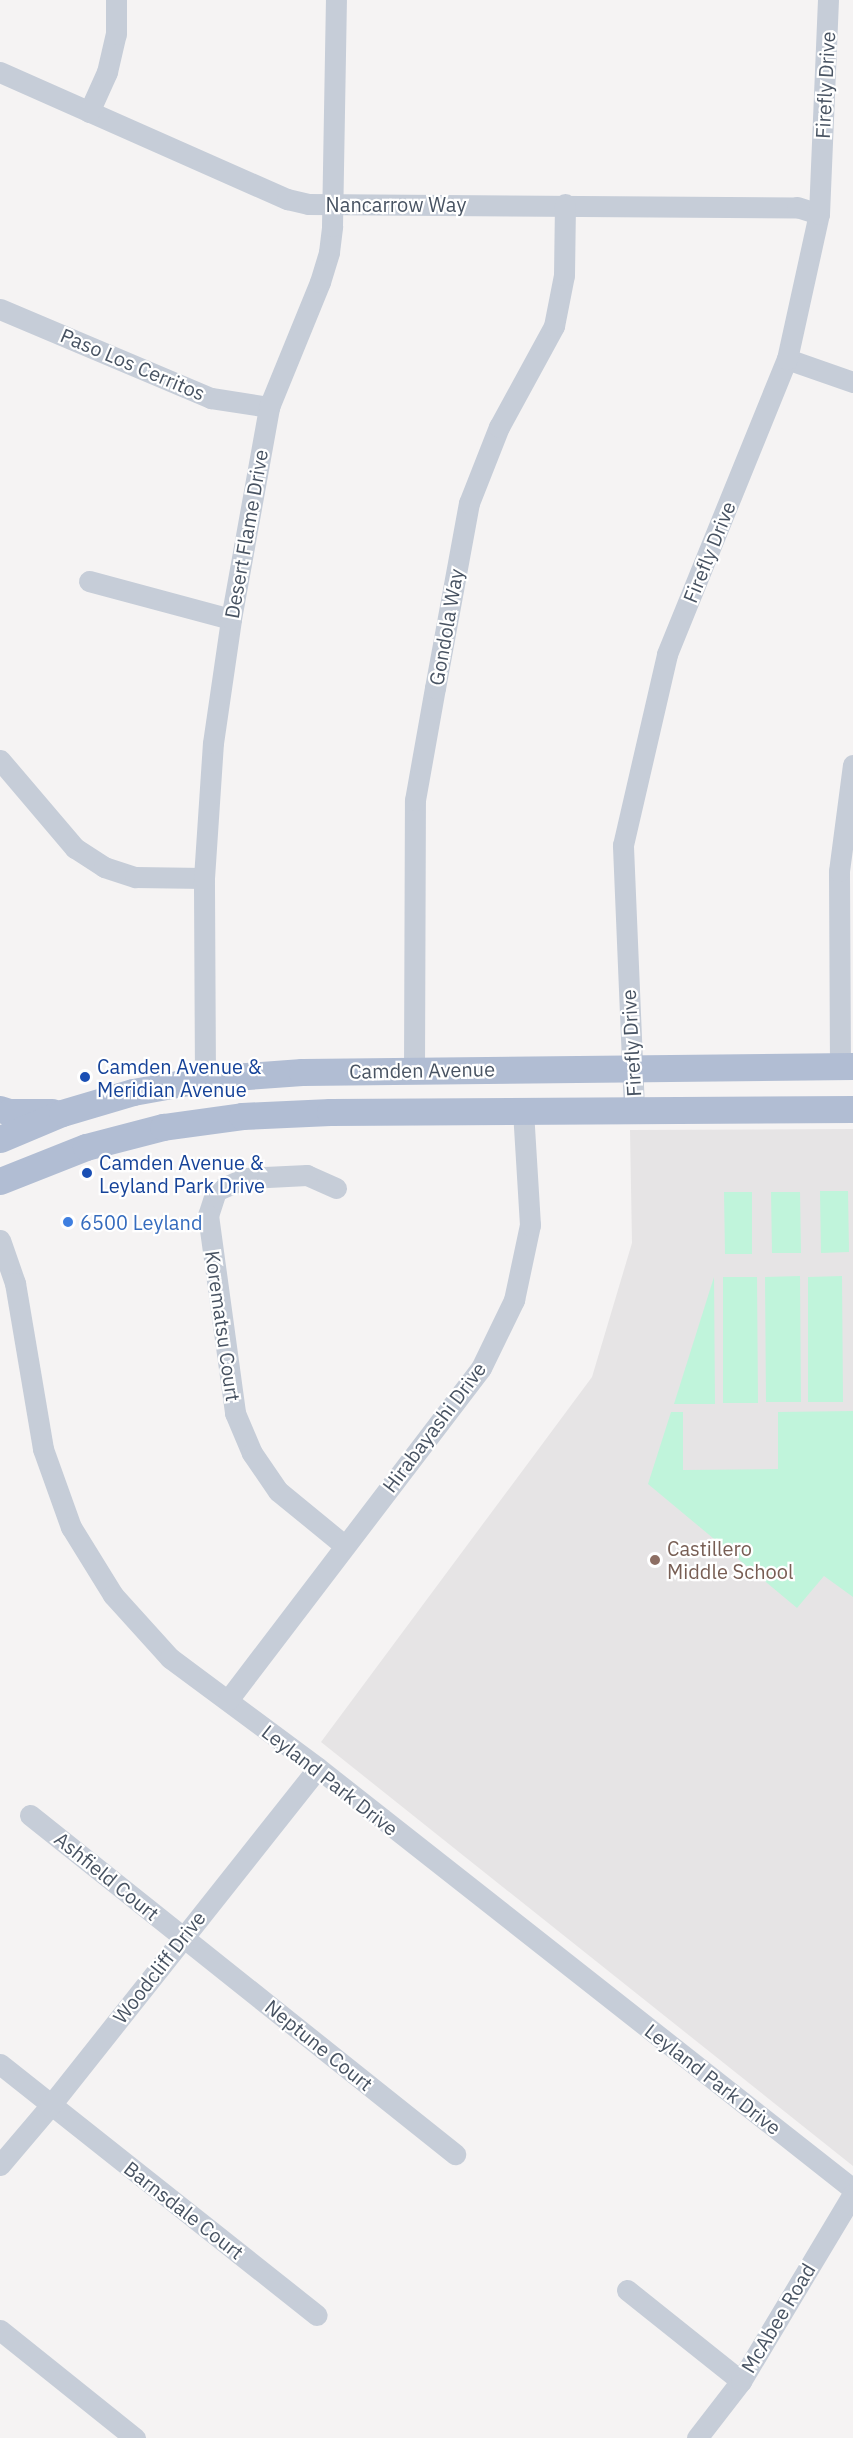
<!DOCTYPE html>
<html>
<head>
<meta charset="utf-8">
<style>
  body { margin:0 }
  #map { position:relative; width:853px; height:2438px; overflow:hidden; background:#f5f3f3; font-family:"IBM Plex Sans",sans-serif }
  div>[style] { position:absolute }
  .education>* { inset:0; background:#e6e4e5 }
  .green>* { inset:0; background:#c0f4db }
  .minor>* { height:21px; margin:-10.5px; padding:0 10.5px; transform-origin:10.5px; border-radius:10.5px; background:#c6cdd8 }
  .major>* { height:27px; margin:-13.5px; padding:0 13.5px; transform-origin:13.5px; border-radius:13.5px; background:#b1bdd3 }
  .dots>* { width:16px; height:16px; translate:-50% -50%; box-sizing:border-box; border:3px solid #fff; border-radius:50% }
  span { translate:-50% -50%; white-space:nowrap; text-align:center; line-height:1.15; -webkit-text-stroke:4.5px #fff; paint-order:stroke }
  .street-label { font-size:20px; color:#485362 }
  .transit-label { font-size:20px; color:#164399 }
  .left { translate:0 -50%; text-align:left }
  .shop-label { font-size:20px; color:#366cbe }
  .education-label { font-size:20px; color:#785e54 }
</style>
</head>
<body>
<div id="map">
  <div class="education">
    <i style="clip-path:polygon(853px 1129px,853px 2166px,321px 1742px,592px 1377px,632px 1243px,630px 1130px)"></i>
  </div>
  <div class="green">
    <i style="clip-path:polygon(820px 1191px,848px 1191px,849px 1252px,821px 1253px)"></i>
    <i style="clip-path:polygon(724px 1192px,752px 1192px,752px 1254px,725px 1254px)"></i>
    <i style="clip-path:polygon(771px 1192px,800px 1192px,801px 1253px,772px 1253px)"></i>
    <i style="clip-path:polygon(800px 1276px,801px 1402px,766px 1402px,765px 1277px)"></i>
    <i style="clip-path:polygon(842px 1276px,843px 1402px,808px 1402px,808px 1277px)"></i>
    <i style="clip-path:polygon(714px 1277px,715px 1404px,674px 1404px)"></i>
    <i style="clip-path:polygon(723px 1277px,757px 1277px,758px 1403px,723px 1403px)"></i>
    <i style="clip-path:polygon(853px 1411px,853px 1597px,824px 1576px,797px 1608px,648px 1484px,671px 1412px,683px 1412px,683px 1470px,778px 1469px,778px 1412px)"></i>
  </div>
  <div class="minor">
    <i style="left:0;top:72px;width:314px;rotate:23.9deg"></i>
    <i style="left:287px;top:199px;width:22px;rotate:13deg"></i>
    <i style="left:308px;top:204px;width:489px;rotate:0.4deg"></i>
    <i style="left:797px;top:207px;width:23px;rotate:18deg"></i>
    <i style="left:89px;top:112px;width:44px;rotate:-65.8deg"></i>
    <i style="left:107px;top:72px;width:39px;rotate:-77deg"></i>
    <i style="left:116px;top:34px;width:34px;rotate:-90deg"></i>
    <i style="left:0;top:309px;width:229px;rotate:22.9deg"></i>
    <i style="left:211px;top:398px;width:59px;rotate:8.8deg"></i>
    <i style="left:787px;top:359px;width:70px;rotate:19.2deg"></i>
    <i style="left:89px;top:581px;width:147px;rotate:15deg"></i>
    <i style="left:0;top:760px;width:116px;rotate:49.6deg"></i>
    <i style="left:75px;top:848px;width:35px;rotate:33deg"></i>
    <i style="left:104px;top:867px;width:33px;rotate:18deg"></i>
    <i style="left:135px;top:877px;width:69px;rotate:0.8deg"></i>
    <i style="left:840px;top:1067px;width:196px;rotate:-90.3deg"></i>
    <i style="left:839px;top:871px;width:107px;rotate:-82.5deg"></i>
    <i style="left:414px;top:1070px;width:270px;rotate:-89.8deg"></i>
    <i style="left:415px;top:800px;width:114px;rotate:-79.9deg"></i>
    <i style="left:435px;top:688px;width:188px;rotate:-79.6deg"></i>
    <i style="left:469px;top:503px;width:82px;rotate:-68.5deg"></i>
    <i style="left:499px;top:427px;width:115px;rotate:-61.4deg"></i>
    <i style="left:554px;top:326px;width:52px;rotate:-78.9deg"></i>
    <i style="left:564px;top:275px;width:71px;rotate:-89.2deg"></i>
    <i style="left:205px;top:1079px;width:201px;rotate:-90.3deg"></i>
    <i style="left:204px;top:878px;width:135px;rotate:-86.2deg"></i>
    <i style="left:213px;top:743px;width:125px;rotate:-81.7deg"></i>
    <i style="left:231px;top:619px;width:215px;rotate:-79.8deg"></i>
    <i style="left:269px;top:407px;width:135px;rotate:-67.8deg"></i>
    <i style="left:320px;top:282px;width:31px;rotate:-73deg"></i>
    <i style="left:329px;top:252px;width:26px;rotate:-83deg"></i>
    <i style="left:332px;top:226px;width:226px;rotate:-89deg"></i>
    <i style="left:634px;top:1109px;width:264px;rotate:-92.4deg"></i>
    <i style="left:623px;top:845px;width:196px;rotate:-77deg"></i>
    <i style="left:667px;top:654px;width:318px;rotate:-67.9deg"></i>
    <i style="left:787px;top:359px;width:148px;rotate:-77.6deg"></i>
    <i style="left:819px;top:214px;width:214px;rotate:-87.6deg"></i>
    <i style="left:336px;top:1188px;width:32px;rotate:-156deg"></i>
    <i style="left:307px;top:1175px;width:62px;rotate:177.2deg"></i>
    <i style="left:245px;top:1178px;width:32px;rotate:156deg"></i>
    <i style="left:216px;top:1191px;width:25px;rotate:108deg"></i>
    <i style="left:208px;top:1215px;width:200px;rotate:82.2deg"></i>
    <i style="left:235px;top:1413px;width:43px;rotate:67deg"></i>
    <i style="left:252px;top:1453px;width:46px;rotate:55.6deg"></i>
    <i style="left:278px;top:1491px;width:85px;rotate:39.3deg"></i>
    <i style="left:0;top:1240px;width:46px;rotate:70.8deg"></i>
    <i style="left:15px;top:1283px;width:168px;rotate:80.4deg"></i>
    <i style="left:43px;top:1449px;width:83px;rotate:70.3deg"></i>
    <i style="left:71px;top:1527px;width:80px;rotate:58.3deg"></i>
    <i style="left:113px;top:1595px;width:85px;rotate:47.9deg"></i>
    <i style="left:170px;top:1658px;width:184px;rotate:36.6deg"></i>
    <i style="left:318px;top:1768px;width:681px;rotate:38.2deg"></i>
    <i style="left:228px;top:1700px;width:417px;rotate:-52.7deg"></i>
    <i style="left:481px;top:1368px;width:76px;rotate:-64.1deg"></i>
    <i style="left:514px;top:1300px;width:77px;rotate:-78deg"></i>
    <i style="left:530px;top:1225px;width:113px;rotate:-93.5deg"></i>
    <i style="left:30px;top:1815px;width:544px;rotate:38.58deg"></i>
    <i style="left:0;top:2064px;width:404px;rotate:38.4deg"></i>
    <i style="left:0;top:2165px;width:77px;rotate:-49.7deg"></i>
    <i style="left:50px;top:2106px;width:431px;rotate:-51.6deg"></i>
    <i style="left:627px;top:2290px;width:146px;rotate:38.6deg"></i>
    <i style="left:0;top:2330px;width:173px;rotate:38.7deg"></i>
    <i style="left:697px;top:2438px;width:72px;rotate:-52.3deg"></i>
    <i style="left:741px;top:2381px;width:218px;rotate:-59.1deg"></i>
  </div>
  <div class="major">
    <i style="left:0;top:1109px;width:9px;rotate:18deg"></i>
    <i style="left:9px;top:1112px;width:43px"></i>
    <i style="left:0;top:1139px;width:67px;rotate:-22.8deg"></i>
    <i style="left:62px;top:1113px;width:74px;rotate:-16.5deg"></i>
    <i style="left:133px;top:1092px;width:73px;rotate:-10.2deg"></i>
    <i style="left:205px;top:1079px;width:97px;rotate:-4.1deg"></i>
    <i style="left:302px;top:1072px;width:551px;rotate:-0.62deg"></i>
    <i style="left:0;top:1181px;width:92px;rotate:-21.6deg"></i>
    <i style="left:86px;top:1147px;width:80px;rotate:-14.6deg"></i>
    <i style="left:163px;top:1127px;width:80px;rotate:-7.9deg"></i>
    <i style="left:242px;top:1116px;width:88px;rotate:-2.6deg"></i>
    <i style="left:330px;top:1112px;width:523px;rotate:-0.33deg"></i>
  </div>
  <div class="dots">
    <i style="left:85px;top:1077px;background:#1a4fb4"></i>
    <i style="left:87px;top:1173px;background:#1a4fb4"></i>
    <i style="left:68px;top:1222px;background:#3f7fe0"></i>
    <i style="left:655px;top:1560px;background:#8d6e63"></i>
  </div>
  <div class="street-label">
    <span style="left:825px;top:85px;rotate:-87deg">Firefly Drive</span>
    <span style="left:396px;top:204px">Nancarrow Way</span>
    <span style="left:133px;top:364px;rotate:23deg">Paso Los Cerritos</span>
    <span style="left:246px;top:534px;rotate:-80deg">Desert Flame Drive</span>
    <span style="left:709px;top:552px;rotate:-68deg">Firefly Drive</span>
    <span style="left:446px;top:627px;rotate:-80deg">Gondola Way</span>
    <span style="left:631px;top:1043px;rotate:-93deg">Firefly Drive</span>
    <span style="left:422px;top:1070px;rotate:-1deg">Camden Avenue</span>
    <span style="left:223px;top:1326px;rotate:82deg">Korematsu Court</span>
    <span style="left:434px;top:1427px;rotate:-53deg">Hirabayashi Drive</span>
    <span style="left:330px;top:1780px;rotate:38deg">Leyland Park Drive</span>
    <span style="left:107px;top:1876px;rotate:39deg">Ashfield Court</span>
    <span style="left:159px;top:1967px;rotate:-52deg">Woodcliff Drive</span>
    <span style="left:319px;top:2045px;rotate:39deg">Neptune Court</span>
    <span style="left:713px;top:2079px;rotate:38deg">Leyland Park Drive</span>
    <span style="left:184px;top:2210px;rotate:38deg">Barnsdale Court</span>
    <span style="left:778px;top:2318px;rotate:-59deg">McAbee Road</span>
  </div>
  <div class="transit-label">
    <span class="left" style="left:97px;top:1078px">Camden Avenue &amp;<br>Meridian Avenue</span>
    <span class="left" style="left:99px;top:1174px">Camden Avenue &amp;<br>Leyland Park Drive</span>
  </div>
  <div class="shop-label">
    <span class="left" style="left:80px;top:1222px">6500 Leyland</span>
  </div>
  <div class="education-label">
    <span class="left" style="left:667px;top:1560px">Castillero<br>Middle School</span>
  </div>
</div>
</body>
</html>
